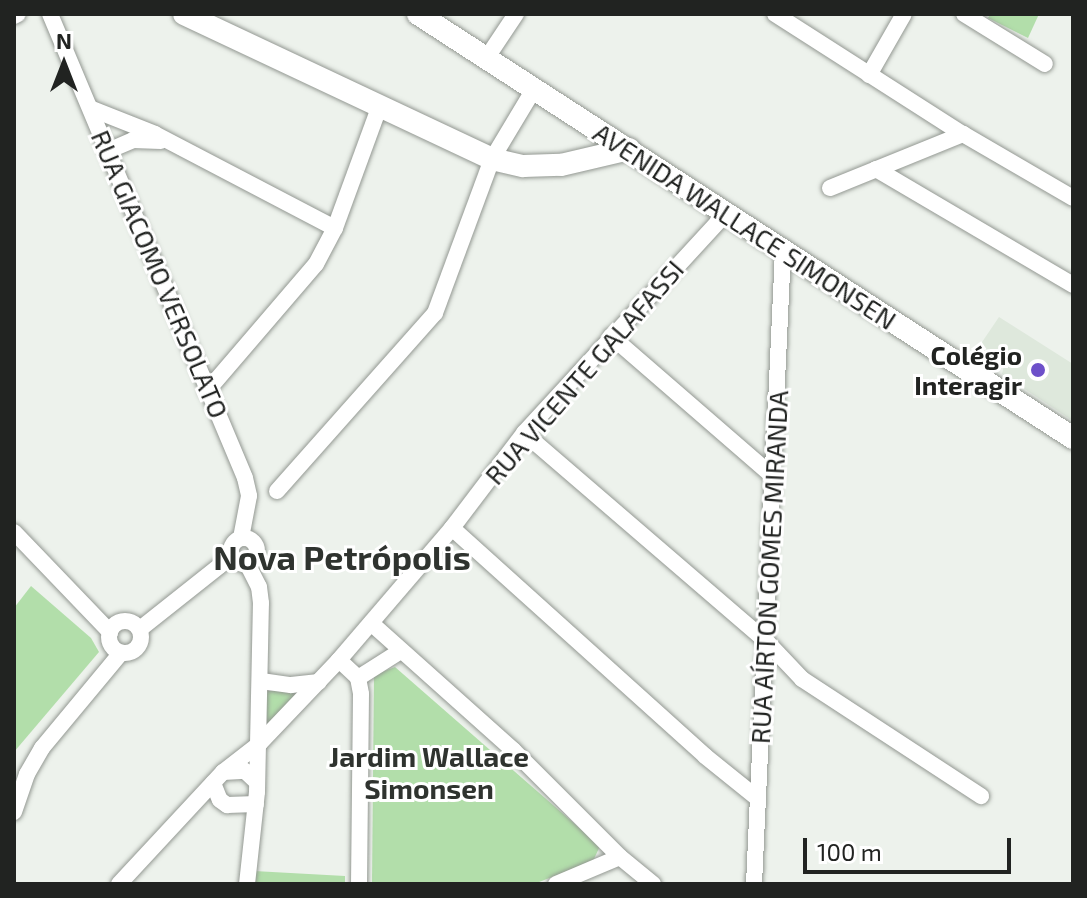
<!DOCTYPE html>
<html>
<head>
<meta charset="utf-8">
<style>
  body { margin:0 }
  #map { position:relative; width:1087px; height:898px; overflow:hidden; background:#edf2ec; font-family:"Exo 2",sans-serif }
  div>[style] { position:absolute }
  .built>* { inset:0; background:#dee8dc }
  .green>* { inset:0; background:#b2deaa }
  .roads { filter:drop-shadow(0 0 2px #939892) drop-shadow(0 0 2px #939892) }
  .street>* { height:16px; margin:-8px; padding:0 8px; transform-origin:8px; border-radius:8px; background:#fff }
  .street>.ring { margin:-8px; padding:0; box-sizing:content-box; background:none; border:16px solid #fff; border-radius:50% }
  .secondary>* { height:22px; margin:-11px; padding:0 11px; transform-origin:11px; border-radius:11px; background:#fff }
  .dots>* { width:22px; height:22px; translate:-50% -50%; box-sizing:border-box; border:4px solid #fff; border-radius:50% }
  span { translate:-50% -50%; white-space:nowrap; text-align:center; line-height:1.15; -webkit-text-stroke:6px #fff; paint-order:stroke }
  .street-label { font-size:26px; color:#212321 }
  .poi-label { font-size:26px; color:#212321; font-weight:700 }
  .right { translate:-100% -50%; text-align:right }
  .neighbourhood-label { font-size:28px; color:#2f332f; font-weight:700 }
  .district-label { font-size:34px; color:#2f332f; font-weight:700 }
  .frame { position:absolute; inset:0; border:16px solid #212321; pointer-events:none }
  .north { position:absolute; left:24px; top:24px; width:80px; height:80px; -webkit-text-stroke:6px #fff; paint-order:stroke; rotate:0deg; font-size:22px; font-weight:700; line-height:32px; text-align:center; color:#212321 }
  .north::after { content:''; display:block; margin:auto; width:28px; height:36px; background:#212321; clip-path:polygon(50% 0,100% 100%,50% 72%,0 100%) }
  .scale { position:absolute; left:803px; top:838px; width:208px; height:36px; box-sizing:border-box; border:4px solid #212321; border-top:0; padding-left:10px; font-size:24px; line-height:28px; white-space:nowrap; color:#212321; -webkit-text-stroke:6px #fff; paint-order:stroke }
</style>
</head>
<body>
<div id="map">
  <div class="built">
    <i style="clip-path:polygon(999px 317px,1073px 364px,1073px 421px,1002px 374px,1004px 365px,978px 348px)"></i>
  </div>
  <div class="green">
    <i style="clip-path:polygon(990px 14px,1039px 14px,1028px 38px,988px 18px)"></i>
    <i style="clip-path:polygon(31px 586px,91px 638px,99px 652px,14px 752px,14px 608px)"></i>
    <i style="clip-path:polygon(395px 667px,600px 846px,593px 861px,534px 884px,372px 884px,374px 675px)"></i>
    <i style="clip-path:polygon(265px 691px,308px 691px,267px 733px)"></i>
    <i style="clip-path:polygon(253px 871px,345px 876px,345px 884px,251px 884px)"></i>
  </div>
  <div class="roads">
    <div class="street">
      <i style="left:50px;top:14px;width:503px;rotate:67.2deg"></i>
      <i style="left:245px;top:478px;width:18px;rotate:77deg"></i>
      <i style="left:249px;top:496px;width:43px;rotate:100.8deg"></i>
      <i style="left:775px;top:14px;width:223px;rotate:32.6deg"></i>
      <i style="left:963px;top:134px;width:127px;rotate:30.2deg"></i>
      <i style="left:964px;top:14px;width:95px;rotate:31.7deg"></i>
      <i style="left:14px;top:16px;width:4px;rotate:-27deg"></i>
      <i style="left:486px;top:59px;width:54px;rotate:-56.3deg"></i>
      <i style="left:869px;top:75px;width:70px;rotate:-60.2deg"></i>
      <i style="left:92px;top:109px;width:68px;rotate:21.6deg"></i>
      <i style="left:155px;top:134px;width:203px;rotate:27.6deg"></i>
      <i style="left:110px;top:150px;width:25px;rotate:-23deg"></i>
      <i style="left:133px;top:140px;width:28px;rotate:2deg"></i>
      <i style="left:876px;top:169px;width:229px;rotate:30.5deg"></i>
      <i style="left:830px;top:188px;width:144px;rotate:-22.1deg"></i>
      <i style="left:611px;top:336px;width:216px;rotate:40.9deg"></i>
      <i style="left:207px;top:391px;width:167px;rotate:-49.4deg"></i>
      <i style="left:316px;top:264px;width:41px;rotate:-62.2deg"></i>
      <i style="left:335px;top:228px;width:131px;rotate:-69.9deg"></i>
      <i style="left:524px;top:433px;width:322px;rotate:40.7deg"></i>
      <i style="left:768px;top:643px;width:50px;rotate:46.6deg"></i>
      <i style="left:802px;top:679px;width:214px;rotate:33.2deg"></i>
      <i style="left:277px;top:491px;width:238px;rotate:-48.4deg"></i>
      <i style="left:435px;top:313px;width:164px;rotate:-69.7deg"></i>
      <i style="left:492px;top:159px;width:82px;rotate:-59deg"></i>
      <i style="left:452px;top:528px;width:341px;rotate:42deg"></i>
      <i style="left:705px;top:756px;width:67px;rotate:38.9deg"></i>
      <i style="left:14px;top:532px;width:139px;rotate:46.2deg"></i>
      <i class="ring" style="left:231px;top:538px;width:10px;height:10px"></i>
      <i class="ring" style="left:109px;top:621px;width:16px;height:16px"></i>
      <i style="left:371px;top:623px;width:191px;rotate:41.8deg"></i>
      <i style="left:513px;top:750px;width:151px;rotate:45deg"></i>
      <i style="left:620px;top:857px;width:43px;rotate:39.3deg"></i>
      <i style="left:140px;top:629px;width:117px;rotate:-38.4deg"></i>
      <i style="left:339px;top:660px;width:26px;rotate:43deg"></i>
      <i style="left:358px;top:678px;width:16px;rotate:79deg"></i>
      <i style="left:361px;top:694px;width:190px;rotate:90.6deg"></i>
      <i style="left:358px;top:678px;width:49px;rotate:-32.4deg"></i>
      <i style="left:261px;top:681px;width:30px;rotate:8deg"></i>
      <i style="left:291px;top:685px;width:28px;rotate:-6deg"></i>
      <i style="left:223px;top:772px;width:46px;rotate:-37.9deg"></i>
      <i style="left:259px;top:744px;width:116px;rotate:-46.4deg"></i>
      <i style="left:339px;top:660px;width:174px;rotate:-49.4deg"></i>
      <i style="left:452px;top:528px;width:119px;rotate:-52.8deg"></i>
      <i style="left:524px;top:433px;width:300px;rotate:-47.4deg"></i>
      <i style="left:213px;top:783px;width:18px;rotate:68deg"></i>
      <i style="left:220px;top:800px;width:9px;rotate:36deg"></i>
      <i style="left:227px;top:805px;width:29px;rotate:-2deg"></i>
      <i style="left:14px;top:812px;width:40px;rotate:-71.1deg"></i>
      <i style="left:27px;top:774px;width:30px;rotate:-60deg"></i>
      <i style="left:42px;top:748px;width:124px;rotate:-50.3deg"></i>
      <i style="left:119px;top:884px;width:153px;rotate:-47.1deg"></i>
      <i style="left:223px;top:772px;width:22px;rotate:-3deg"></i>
      <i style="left:245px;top:771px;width:16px;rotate:43deg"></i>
      <i style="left:247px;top:884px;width:93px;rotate:-83.8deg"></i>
      <i style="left:257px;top:792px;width:189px;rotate:-88.8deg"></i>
      <i style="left:261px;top:603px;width:16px;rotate:-97deg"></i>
      <i style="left:259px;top:587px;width:27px;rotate:-117deg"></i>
      <i style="left:556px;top:884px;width:69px;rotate:-22.9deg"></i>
      <i style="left:754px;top:884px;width:635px;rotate:-87.38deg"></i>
    </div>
    <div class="secondary">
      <i style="left:184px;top:14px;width:340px;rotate:25.2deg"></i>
      <i style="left:492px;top:159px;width:32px;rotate:13deg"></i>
      <i style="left:523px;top:166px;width:38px;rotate:-2deg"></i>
      <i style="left:561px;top:165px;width:70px;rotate:-13.2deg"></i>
      <i style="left:418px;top:14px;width:780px;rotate:32.92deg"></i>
    </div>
  </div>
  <div class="dots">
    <i style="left:1038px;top:370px;background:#6d50c9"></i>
  </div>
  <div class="street-label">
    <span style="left:745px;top:226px;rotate:33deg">AVENIDA WALLACE SIMONSEN</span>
    <span style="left:160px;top:274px;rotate:67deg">RUA GIACOMO VERSOLATO</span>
    <span style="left:584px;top:372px;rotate:-49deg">RUA VICENTE GALAFASSI</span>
    <span style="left:769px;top:567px;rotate:-87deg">RUA AÍRTON GOMES MIRANDA</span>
  </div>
  <div class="poi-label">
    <span class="right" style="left:1022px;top:370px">Colégio<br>Interagir</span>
  </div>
  <div class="neighbourhood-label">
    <span style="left:429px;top:772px">Jardim Wallace<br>Simonsen</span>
  </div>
  <div class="district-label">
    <span style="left:342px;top:557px">Nova Petrópolis</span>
  </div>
  <div class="frame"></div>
  <div class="north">N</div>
  <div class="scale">100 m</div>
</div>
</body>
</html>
